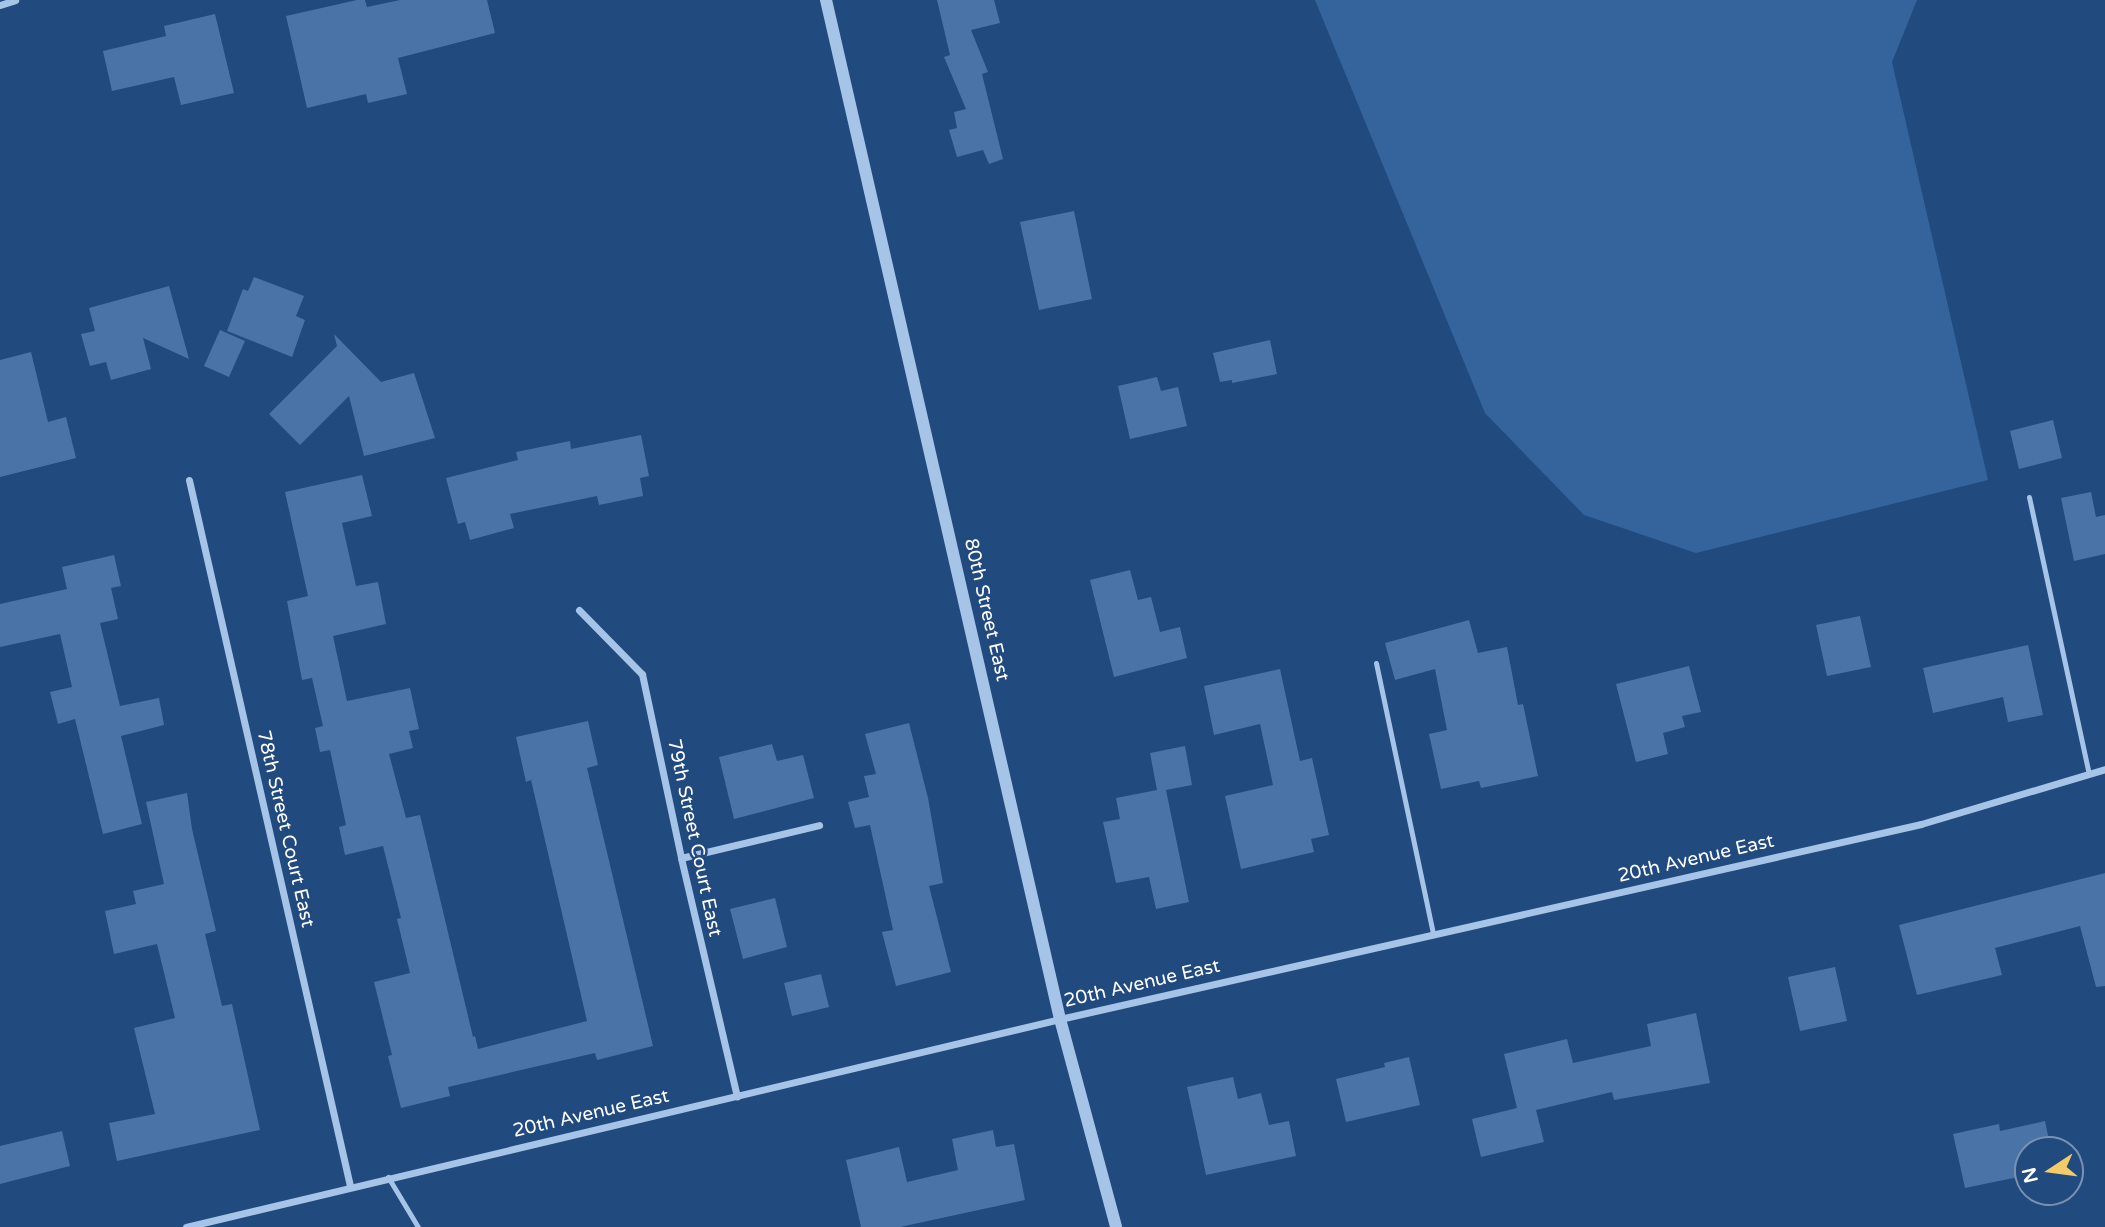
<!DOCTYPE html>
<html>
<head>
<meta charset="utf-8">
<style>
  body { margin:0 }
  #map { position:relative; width:2105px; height:1227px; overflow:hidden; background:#214a7f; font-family:"Varela Round",sans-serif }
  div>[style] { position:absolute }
  .green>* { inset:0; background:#35649d }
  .building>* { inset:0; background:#4a74a8 }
  .service>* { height:5px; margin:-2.5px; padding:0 2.5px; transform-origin:2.5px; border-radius:2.5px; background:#a6c4e7 }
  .minor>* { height:7px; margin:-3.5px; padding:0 3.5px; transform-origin:3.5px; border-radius:3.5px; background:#a6c4e7 }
  .tertiary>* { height:12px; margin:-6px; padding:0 6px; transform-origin:6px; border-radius:6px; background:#a6c4e7 }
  span { translate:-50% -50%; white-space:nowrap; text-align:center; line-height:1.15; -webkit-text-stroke:5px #214a7f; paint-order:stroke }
  .street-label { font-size:19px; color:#fff }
  .north { position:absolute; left:2014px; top:1136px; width:70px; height:70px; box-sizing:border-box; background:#214a7f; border:2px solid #7a92b2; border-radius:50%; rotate:257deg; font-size:19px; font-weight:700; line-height:28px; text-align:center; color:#fff }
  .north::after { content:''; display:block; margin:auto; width:24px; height:32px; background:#f3cb68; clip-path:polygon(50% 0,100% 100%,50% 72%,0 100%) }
</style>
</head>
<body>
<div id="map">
  <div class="green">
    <i style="clip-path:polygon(1315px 0,1917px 0,1892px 62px,1988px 480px,1696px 553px,1584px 515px,1485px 413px)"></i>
  </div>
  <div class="building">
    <i style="clip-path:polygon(357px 0,365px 0,367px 7px,400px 0,487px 0,495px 33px,398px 58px,407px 94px,368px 103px,366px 94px,307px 108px,286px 16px)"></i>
    <i style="clip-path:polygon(937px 0,994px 0,1000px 23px,971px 30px,988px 72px,982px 74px,1003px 159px,989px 164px,983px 150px,957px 157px,949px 130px,957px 128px,954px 112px,966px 109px,944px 57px,950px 55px)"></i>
    <i style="clip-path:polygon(215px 14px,234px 93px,181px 105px,174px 77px,112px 91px,103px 51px,166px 36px,164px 26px)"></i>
    <i style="clip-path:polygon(1074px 211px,1092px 299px,1039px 310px,1020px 222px)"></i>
    <i style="clip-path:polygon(254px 277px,304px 296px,296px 316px,305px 320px,292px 357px,227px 331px,243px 289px,248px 291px)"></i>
    <i style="clip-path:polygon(169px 286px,189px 359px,143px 338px,151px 369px,111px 380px,106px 362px,90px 366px,81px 334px,95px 331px,89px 308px)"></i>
    <i style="clip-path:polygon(220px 330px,245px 341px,229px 377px,204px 366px)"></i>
    <i style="clip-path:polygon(334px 334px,381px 382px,414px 373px,435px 438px,364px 456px,349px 396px,300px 445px,269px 414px,337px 346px)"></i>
    <i style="clip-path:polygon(1270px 340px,1277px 374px,1232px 383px,1232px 380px,1220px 382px,1213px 353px)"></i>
    <i style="clip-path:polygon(31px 352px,48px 422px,66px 417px,76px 458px,0 477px,0 360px)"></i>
    <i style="clip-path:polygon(1157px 377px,1161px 391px,1178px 387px,1187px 426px,1130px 439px,1118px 386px)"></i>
    <i style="clip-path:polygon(2053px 420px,2062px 458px,2019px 469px,2010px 431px)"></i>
    <i style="clip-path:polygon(641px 435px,649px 476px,640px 478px,643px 496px,599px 505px,597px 496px,510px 514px,514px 528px,470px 540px,465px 522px,458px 524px,446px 478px,518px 460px,516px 452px,570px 441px,571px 449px)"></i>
    <i style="clip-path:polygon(362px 475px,372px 516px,342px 523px,356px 586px,378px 582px,386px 624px,333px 636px,347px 701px,410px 688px,419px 729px,409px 731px,413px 748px,389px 754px,406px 818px,420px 815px,473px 1037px,475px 1036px,478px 1049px,587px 1021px,531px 780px,526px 782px,516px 737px,588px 721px,598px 765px,587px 768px,653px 1046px,597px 1060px,595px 1053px,448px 1087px,450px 1096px,401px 1108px,388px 1056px,392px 1055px,374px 982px,410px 973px,397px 919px,401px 918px,383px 846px,345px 855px,339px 827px,346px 825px,330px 750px,320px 752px,315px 728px,323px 726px,312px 678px,302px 680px,287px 601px,308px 596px,285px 492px)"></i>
    <i style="clip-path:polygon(2091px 492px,2096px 517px,2105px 515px,2105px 554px,2074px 561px,2061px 498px)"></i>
    <i style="clip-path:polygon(114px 555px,121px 586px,111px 588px,118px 619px,100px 623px,120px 706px,159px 698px,164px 725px,121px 736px,142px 824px,103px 834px,75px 719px,58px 724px,50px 692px,72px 687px,60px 634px,0 647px,0 604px,67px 589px,62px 567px)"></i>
    <i style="clip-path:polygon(1130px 570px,1138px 600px,1151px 597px,1160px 632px,1180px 627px,1187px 658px,1114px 677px,1090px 580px)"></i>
    <i style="clip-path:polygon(1860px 616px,1871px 667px,1827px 676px,1816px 625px)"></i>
    <i style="clip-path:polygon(1469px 620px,1478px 653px,1507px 647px,1518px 705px,1523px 704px,1538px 776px,1481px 788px,1479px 781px,1441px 789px,1429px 734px,1447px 730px,1435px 669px,1395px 680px,1385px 643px)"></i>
    <i style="clip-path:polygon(2028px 645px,2043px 715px,2008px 722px,2003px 697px,1933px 713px,1923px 668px)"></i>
    <i style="clip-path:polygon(1689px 666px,1701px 712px,1682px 716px,1685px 727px,1663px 733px,1668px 754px,1636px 762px,1616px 684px)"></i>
    <i style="clip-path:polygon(1280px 669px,1300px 761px,1312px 758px,1329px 835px,1311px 839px,1314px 852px,1241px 869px,1225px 796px,1273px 785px,1260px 724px,1214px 735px,1204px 686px)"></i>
    <i style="clip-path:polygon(909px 723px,928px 798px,943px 883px,929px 886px,951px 972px,896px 986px,882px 932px,893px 930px,870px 825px,855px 828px,848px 802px,869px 797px,864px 776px,876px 774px,865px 734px)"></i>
    <i style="clip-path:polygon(772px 744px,777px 761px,803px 755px,814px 798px,734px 819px,719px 757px)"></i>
    <i style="clip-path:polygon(1185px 746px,1192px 785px,1166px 790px,1189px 902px,1156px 909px,1149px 877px,1116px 883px,1103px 822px,1120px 819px,1116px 798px,1157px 790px,1150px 753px)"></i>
    <i style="clip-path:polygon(187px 793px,192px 829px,216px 931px,205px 934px,222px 1006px,232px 1004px,260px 1130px,117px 1161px,109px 1123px,155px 1114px,134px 1028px,175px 1018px,157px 944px,114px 954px,105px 911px,136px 904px,133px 891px,164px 884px,146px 802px)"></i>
    <i style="clip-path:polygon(2105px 873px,2105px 986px,2096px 987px,2080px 926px,1995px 948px,2002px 975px,1917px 995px,1899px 925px)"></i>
    <i style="clip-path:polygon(775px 898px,787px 947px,743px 959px,730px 909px)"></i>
    <i style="clip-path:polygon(1835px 967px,1847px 1021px,1800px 1031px,1788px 977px)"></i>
    <i style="clip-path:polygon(821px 974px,829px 1007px,792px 1016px,784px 983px)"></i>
    <i style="clip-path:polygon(1696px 1013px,1710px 1083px,1614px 1100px,1612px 1092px,1536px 1110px,1544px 1142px,1481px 1157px,1472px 1119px,1517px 1108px,1504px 1054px,1567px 1039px,1573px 1063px,1651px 1046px,1647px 1024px)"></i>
    <i style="clip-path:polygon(1409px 1057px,1420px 1105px,1346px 1122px,1336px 1079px,1385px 1067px,1384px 1063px)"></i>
    <i style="clip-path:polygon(1233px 1077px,1238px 1099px,1261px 1093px,1269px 1125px,1289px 1121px,1296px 1156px,1206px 1175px,1187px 1087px)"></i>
    <i style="clip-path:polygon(2045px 1121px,2051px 1150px,2028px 1150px,2028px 1175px,1965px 1188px,1953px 1134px,1999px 1124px,2000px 1131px)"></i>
    <i style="clip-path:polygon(993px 1130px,996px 1147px,1014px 1144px,1025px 1200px,900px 1227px,861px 1227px,846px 1160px,899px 1147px,907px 1182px,958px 1170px,952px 1139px)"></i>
    <i style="clip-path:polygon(62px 1131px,70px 1166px,0 1184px,0 1146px)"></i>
  </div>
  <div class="service">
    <i style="left:2029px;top:497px;width:283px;rotate:77.8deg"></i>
    <i style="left:1376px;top:663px;width:276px;rotate:78.1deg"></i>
    <i style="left:388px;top:1177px;width:58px;rotate:59deg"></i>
  </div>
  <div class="minor">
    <i style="left:0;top:5px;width:16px;rotate:-18deg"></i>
    <i style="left:189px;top:480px;width:724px;rotate:77.15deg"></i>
    <i style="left:579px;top:610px;width:90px;rotate:45.5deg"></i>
    <i style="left:642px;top:674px;width:188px;rotate:78deg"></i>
    <i style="left:681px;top:858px;width:245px;rotate:76.8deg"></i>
    <i style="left:681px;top:858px;width:142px;rotate:-13.4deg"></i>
    <i style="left:186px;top:1227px;width:898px;rotate:-13.39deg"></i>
    <i style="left:1060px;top:1019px;width:883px;rotate:-12.76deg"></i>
    <i style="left:1921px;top:824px;width:192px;rotate:-16.6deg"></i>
  </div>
  <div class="tertiary">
    <i style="left:826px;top:0;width:1046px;rotate:77.07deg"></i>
    <i style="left:1060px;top:1019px;width:215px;rotate:74.9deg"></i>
  </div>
  <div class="street-label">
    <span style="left:986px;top:610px;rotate:77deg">80th Street East</span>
    <span style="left:285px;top:829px;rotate:77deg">78th Street Court East</span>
    <span style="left:694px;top:838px;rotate:78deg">79th Street Court East</span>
    <span style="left:1696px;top:859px;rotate:-13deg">20th Avenue East</span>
    <span style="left:1142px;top:984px;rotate:-13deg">20th Avenue East</span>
    <span style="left:591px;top:1114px;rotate:-13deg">20th Avenue East</span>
  </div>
  <div class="north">N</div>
</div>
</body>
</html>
